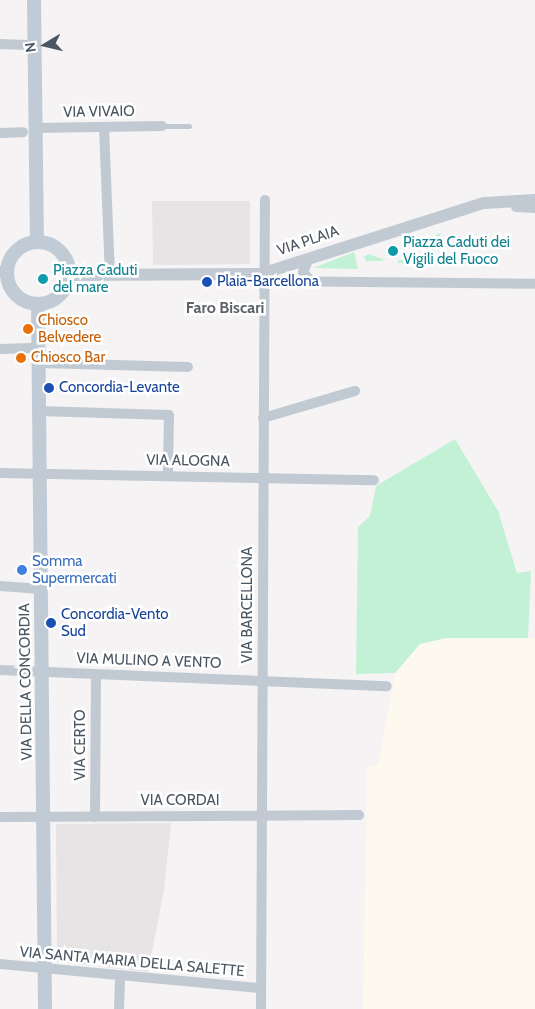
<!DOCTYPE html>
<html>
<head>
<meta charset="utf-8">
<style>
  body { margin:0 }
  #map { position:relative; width:535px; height:1009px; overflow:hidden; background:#f5f3f3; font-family:Cabin,sans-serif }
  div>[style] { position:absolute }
  .commercial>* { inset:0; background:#fdf9ef }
  .education>* { inset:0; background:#e6e4e5 }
  .green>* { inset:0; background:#c3f1d5 }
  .service>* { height:5px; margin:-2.5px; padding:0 2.5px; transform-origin:2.5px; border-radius:2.5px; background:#c1cad2 }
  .minor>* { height:10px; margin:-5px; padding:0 5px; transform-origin:5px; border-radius:5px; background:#c1cad2 }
  .tertiary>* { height:12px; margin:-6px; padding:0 6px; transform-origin:6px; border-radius:6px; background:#c1cad2 }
  .secondary>* { height:14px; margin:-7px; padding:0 7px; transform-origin:7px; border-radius:7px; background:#c1cbd6 }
  .secondary>.ring { margin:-7px; padding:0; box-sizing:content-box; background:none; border:14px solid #c1cbd6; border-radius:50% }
  .dots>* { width:14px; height:14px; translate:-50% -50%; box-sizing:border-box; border:2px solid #fff; border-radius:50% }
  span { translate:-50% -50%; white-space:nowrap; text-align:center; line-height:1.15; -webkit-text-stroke:5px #fff; paint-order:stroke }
  .street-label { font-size:15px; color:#4a5661 }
  .culture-label { font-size:15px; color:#0d838f }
  .left { translate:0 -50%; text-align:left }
  .transit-label { font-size:15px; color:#164399 }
  .food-label { font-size:15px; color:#c56008 }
  .shop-label { font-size:15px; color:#366cbe }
  .neighbourhood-label { font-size:16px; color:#5f6368; font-weight:700 }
  .north { position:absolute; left:20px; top:20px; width:50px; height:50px; -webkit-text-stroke:4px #fff; paint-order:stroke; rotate:261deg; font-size:14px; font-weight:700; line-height:20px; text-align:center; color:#4a5661 }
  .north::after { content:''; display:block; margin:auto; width:18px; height:22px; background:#4a5661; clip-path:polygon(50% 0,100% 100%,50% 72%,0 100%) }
</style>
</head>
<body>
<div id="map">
  <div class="commercial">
    <i style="clip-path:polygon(446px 638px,535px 638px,535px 1009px,363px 1009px,367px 767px,378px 766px,395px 673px,420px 644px)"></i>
  </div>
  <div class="education">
    <i style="clip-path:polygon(152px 201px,250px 201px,250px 264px,153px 265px)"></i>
    <i style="clip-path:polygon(171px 823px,164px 890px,148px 972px,57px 962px,56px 824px)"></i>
  </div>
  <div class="green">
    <i style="clip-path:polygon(441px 233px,433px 255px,428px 256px,432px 244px,424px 239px)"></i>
    <i style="clip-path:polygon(354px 252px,358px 269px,315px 268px,316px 267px)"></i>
    <i style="clip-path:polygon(368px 254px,382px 259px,386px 258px,382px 261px,366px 261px,364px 257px)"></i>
    <i style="clip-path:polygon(398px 260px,429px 260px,429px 264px,398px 263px)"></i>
    <i style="clip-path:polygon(455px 439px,498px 511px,517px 573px,531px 571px,528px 638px,446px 638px,420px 644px,395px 673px,356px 674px,358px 527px,370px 516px,376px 486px)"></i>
  </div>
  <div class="service">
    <i style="left:162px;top:126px;width:27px"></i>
  </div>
  <div class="minor">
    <i style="left:0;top:44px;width:34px;rotate:2deg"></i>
    <i style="left:104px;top:127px;width:148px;rotate:87.7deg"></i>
    <i style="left:35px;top:128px;width:127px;rotate:-0.9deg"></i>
    <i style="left:0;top:133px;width:23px;rotate:-2deg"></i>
    <i style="left:516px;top:207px;width:19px;rotate:3deg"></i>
    <i style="left:309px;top:258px;width:15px;rotate:113deg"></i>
    <i style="left:303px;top:272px;width:11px;rotate:49deg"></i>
    <i style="left:263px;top:281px;width:272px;rotate:0.6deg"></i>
    <i style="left:0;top:349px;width:38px;rotate:-2deg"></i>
    <i style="left:39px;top:363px;width:149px;rotate:1.5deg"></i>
    <i style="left:39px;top:411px;width:130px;rotate:1.8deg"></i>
    <i style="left:169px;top:415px;width:60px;rotate:91deg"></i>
    <i style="left:263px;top:418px;width:96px;rotate:-16.4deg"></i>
    <i style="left:0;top:473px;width:374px;rotate:1.1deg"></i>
    <i style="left:0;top:586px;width:41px;rotate:4.2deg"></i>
    <i style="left:0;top:670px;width:387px;rotate:2.4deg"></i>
    <i style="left:0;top:817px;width:359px;rotate:-0.3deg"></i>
    <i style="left:95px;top:817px;width:143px;rotate:-89.6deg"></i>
    <i style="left:0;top:964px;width:262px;rotate:5.3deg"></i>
    <i style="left:119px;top:1009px;width:33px;rotate:-88deg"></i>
    <i style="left:261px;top:1009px;width:809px;rotate:-89.72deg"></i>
  </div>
  <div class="tertiary">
    <i style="left:0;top:272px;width:7px"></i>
    <i style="left:69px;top:275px;width:192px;rotate:-0.3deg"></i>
    <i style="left:261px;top:274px;width:234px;rotate:-17.7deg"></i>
    <i style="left:484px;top:203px;width:51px;rotate:-3.4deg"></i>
  </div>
  <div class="secondary">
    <i style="left:34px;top:0;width:242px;rotate:89.3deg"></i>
    <i class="ring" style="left:7px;top:242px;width:48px;height:48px"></i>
    <i style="left:38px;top:304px;width:705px;rotate:89.43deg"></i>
  </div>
  <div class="dots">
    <i style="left:393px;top:251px;background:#0f9aa8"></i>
    <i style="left:43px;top:279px;background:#0f9aa8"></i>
    <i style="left:207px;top:282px;background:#1a4fb4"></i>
    <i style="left:28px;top:329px;background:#e8710a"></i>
    <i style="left:21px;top:358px;background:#e8710a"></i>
    <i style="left:49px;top:388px;background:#1a4fb4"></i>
    <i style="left:22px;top:570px;background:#3f7fe0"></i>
    <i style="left:51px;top:623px;background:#1a4fb4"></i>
  </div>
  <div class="street-label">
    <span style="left:99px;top:112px;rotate:-1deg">VIA VIVAIO</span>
    <span style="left:308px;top:241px;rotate:-19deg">VIA PLAIA</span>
    <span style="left:188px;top:461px;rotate:1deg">VIA ALOGNA</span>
    <span style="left:248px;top:605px;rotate:-90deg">VIA BARCELLONA</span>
    <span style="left:149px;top:661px;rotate:2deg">VIA MULINO A VENTO</span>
    <span style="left:26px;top:682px;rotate:-91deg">VIA DELLA CONCORDIA</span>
    <span style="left:81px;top:745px;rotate:-90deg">VIA CERTO</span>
    <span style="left:180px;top:801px">VIA CORDAI</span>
    <span style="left:132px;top:962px;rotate:5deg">VIA SANTA MARIA DELLA SALETTE</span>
  </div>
  <div class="culture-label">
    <span class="left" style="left:403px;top:251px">Piazza Caduti dei<br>Vigili del Fuoco</span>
    <span class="left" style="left:53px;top:279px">Piazza Caduti<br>del mare</span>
  </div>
  <div class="transit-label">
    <span class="left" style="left:217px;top:282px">Plaia-Barcellona</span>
    <span class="left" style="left:59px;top:388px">Concordia-Levante</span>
    <span class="left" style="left:61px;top:623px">Concordia-Vento<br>Sud</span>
  </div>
  <div class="food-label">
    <span class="left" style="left:38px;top:329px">Chiosco<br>Belvedere</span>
    <span class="left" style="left:31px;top:358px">Chiosco Bar</span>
  </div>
  <div class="shop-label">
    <span class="left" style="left:32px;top:570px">Somma<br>Supermercati</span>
  </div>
  <div class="neighbourhood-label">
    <span style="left:225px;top:308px">Faro Biscari</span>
  </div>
  <div class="north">N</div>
</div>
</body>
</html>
